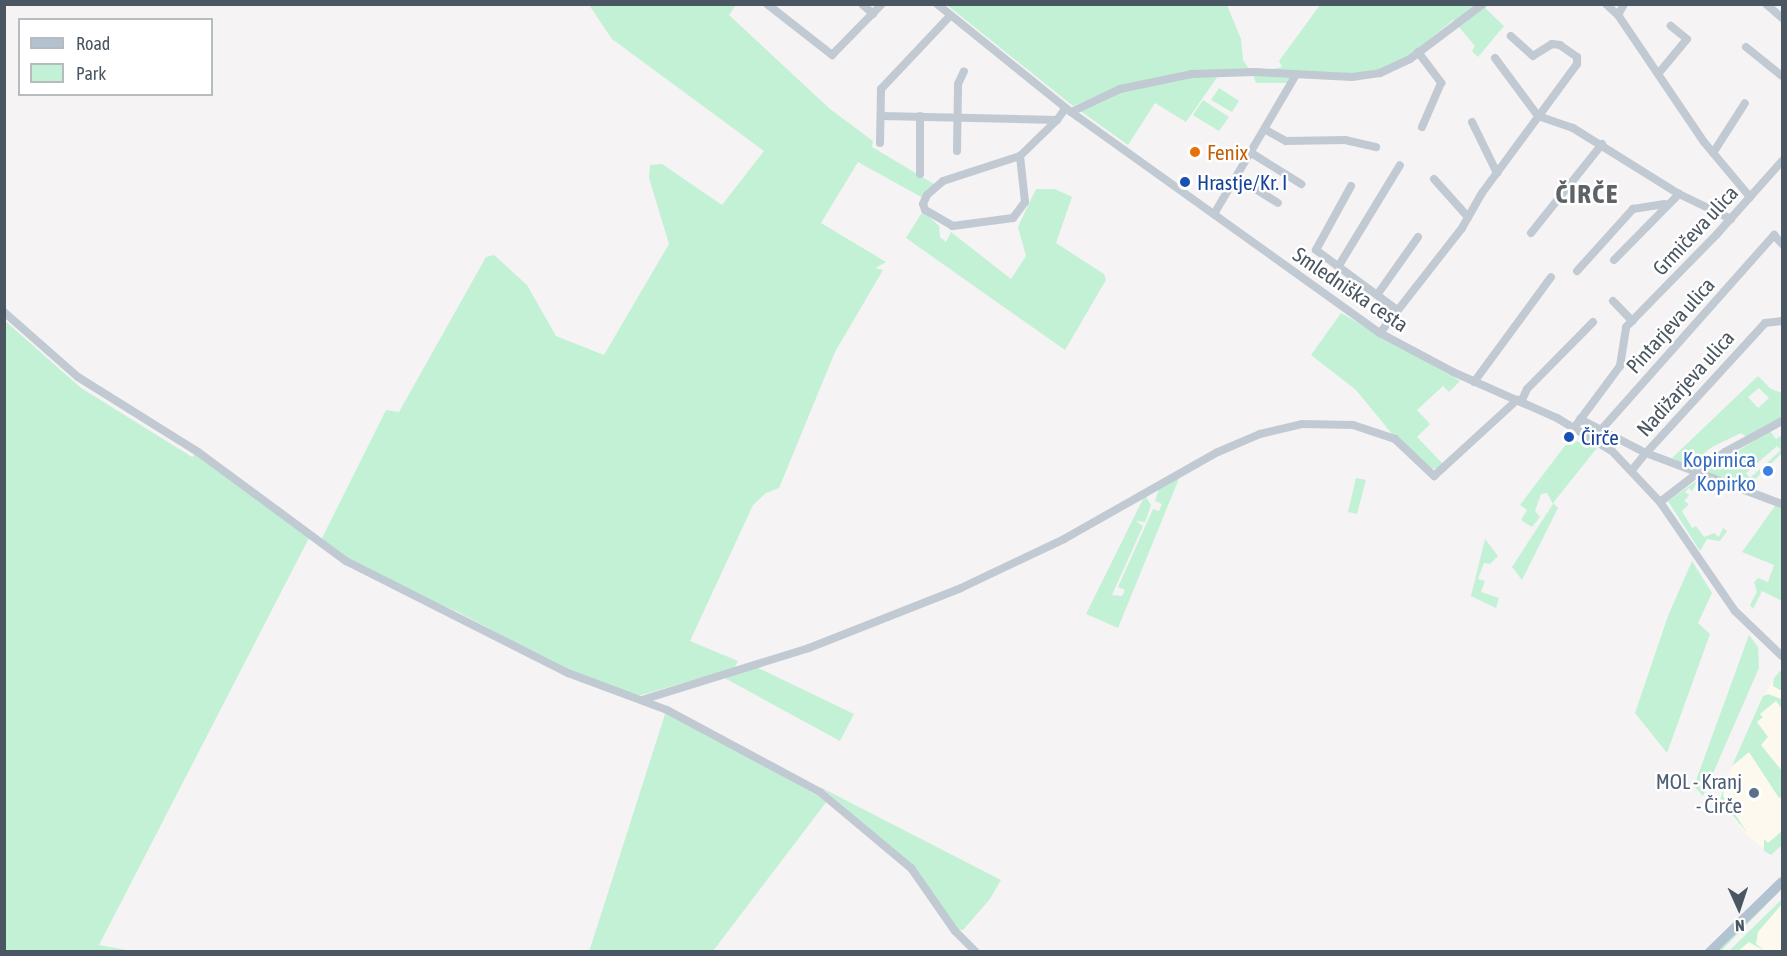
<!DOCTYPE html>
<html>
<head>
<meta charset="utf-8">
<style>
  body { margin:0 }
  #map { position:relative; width:1787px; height:956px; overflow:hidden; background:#f5f3f3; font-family:"Asap Condensed",sans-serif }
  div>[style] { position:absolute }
  .commercial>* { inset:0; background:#fdf9ef }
  .green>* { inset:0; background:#c3f1d5 }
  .minor>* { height:8px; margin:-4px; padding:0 4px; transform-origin:4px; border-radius:4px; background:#c1cad2 }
  .major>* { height:10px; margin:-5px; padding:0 5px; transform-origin:5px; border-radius:5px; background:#b3c2d1 }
  .dots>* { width:16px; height:16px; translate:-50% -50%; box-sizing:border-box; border:3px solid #fff; border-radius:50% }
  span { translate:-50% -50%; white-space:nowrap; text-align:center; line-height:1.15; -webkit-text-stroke:5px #fff; paint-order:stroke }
  .food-label { font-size:21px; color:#c56008 }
  .left { translate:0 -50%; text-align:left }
  .transit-label { font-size:21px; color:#164399 }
  .street-label { font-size:21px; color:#4a5661 }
  .shop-label { font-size:21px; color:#366cbe }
  .right { translate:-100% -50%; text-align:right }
  .service-label { font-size:21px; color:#4e5e75 }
  .district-label { font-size:27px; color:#5f6368; font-weight:700; letter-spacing:1.5px }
  .frame { position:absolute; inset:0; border:6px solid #4a5661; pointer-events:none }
  .legend { position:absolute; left:18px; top:18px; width:195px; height:78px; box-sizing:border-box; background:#fff; border:2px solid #b7bbc0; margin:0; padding:8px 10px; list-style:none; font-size:18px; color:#4a5661 }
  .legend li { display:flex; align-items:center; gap:12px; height:30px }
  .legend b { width:30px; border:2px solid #b7bbc0 }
  .north { position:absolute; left:1709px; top:878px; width:60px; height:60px; -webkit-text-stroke:4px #fff; paint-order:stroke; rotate:177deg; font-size:16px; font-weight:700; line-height:24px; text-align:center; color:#4a5661 }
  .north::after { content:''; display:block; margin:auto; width:21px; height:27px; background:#4a5661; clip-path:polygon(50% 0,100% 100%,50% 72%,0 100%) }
</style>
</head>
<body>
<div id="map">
  <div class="commercial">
    <i style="clip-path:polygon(1782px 669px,1782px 845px,1771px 855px,1746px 834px,1721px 804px,1720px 795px,1763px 696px)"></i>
    <i style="clip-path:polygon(1782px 899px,1782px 951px,1729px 952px)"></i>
  </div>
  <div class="green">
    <i style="clip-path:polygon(589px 5px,736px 5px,729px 15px,830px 109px,873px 141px,872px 147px,934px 184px,923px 198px,858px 162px,821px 223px,886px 262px,875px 268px,883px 270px,835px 352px,779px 488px,766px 493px,753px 505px,690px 641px,738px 661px,734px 668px,638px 696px,573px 673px,458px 612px,386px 581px,320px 542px,386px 410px,399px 412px,486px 257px,494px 255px,527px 285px,556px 336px,604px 355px,669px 244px,649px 178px,650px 165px,662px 164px,722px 205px,764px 151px,612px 39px)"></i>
    <i style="clip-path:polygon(947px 5px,1227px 5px,1241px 39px,1243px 60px,1249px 69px,1119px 87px,1073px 106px)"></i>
    <i style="clip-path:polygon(1320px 5px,1482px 5px,1504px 26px,1478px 57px,1472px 51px,1475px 46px,1453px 20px,1407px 58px,1368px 74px,1298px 74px,1289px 83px,1256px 83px,1253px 74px,1282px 67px,1279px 61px)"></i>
    <i style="clip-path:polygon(1218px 76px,1186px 122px,1155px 103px,1128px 145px,1079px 110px,1120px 91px,1188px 77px)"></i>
    <i style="clip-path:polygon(1219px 88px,1239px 101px,1232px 112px,1211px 100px)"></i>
    <i style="clip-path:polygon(1203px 100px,1229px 117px,1219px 131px,1193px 115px)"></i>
    <i style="clip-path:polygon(1036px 189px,1055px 189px,1072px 197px,1056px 243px,1104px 274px,1106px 280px,1065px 350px,906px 238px,923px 211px,939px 226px,940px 237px,946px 242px,951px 232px,1011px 279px,1026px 256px,1018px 227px)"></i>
    <i style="clip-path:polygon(1341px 313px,1460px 381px,1449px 392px,1443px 386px,1417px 410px,1430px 424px,1417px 437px,1443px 464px,1438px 468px,1431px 469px,1393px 435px,1356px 390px,1311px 355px)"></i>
    <i style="clip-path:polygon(4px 320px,81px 388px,192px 457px,196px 454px,309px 538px,99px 945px,132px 951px,5px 951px)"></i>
    <i style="clip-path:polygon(evenodd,1758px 376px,1771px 389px,1782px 393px,1782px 419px,1747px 437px,1741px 433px,1712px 447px,1688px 466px,1672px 458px,1758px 376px,1759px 388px,1769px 398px,1758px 408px,1748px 397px,1759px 388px)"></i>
    <i style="clip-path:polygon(evenodd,1770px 431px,1776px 439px,1782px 435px,1782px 453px,1747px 487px,1705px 471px,1770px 431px,1777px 446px,1781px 450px,1750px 478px,1746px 473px,1777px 446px)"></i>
    <i style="clip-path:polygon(1570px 439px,1597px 448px,1553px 503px,1558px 508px,1522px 580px,1512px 567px,1553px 504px,1547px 493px,1541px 494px,1535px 511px,1540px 517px,1532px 527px,1521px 520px,1527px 510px,1520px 505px)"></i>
    <i style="clip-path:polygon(1180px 476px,1118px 628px,1086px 614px,1145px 495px,1151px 505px,1148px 514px,1145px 522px,1136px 521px,1143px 526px,1112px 595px,1122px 596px,1125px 590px,1118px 587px,1153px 509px,1159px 511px,1162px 504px,1155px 501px,1160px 486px)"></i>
    <i style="clip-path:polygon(1356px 478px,1366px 480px,1357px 514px,1348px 512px)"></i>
    <i style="clip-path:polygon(1699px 479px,1692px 491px,1689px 488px,1685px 492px,1689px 495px,1684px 501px,1689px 504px,1682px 511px,1692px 528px,1696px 526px,1704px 537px,1714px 533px,1719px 537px,1723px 528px,1727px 531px,1720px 541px,1707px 539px,1700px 551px,1668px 501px)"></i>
    <i style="clip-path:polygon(1775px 506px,1782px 508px,1782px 601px,1762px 591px,1753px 609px,1750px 605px,1757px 592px,1754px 582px,1758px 578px,1768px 582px,1774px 565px,1742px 552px)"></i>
    <i style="clip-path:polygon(1485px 539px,1498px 556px,1490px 564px,1484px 563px,1478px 579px,1485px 581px,1481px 592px,1499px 598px,1496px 608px,1471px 596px)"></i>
    <i style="clip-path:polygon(1692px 561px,1712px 593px,1698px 623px,1710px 634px,1667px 753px,1635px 713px,1668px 616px)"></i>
    <i style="clip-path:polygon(1749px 635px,1758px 647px,1759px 668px,1703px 796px,1694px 786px)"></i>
    <i style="clip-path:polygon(754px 666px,854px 714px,840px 741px,721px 676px)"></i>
    <i style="clip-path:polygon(1782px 669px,1782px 691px,1773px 686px,1774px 678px)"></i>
    <i style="clip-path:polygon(1768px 694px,1781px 699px,1782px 709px,1776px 701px,1760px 714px,1763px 717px,1757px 722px,1768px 737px,1761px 745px,1782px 771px,1782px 797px,1779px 798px,1749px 752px,1732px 766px,1763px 696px)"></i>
    <i style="clip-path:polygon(666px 711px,827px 801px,713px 951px,589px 952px)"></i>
    <i style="clip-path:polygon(1725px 782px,1723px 796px,1748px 834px,1720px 800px)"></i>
    <i style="clip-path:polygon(822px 788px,1001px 880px,990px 899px,963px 930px,956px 930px,909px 863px)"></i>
    <i style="clip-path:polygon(1782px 831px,1782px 845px,1771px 855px,1764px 851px,1764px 839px,1768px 843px)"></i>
    <i style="clip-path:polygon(1782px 889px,1721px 951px,1714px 952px,1769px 902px)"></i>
    <i style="clip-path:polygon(1782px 899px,1782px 904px,1758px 932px,1756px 944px,1765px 951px,1749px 942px,1738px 951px,1729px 951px)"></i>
  </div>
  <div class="minor">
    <i style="left:767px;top:4px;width:83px;rotate:38.1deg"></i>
    <i style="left:832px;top:55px;width:71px;rotate:-45.6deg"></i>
    <i style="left:862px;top:4px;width:15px;rotate:42deg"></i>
    <i style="left:937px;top:4px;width:172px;rotate:38.9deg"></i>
    <i style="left:1071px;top:112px;width:380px;rotate:35.6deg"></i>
    <i style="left:1380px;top:333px;width:83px;rotate:28.1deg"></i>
    <i style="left:1453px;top:372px;width:114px;rotate:23.9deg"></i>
    <i style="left:1557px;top:418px;width:64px;rotate:31deg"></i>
    <i style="left:1612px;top:451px;width:70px;rotate:46.7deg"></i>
    <i style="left:1660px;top:502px;width:132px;rotate:55.5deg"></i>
    <i style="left:1735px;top:611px;width:65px;rotate:43.8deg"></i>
    <i style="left:1606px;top:4px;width:16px;rotate:43deg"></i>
    <i style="left:1618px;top:15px;width:153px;rotate:55.9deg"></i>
    <i style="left:1704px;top:142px;width:72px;rotate:50.1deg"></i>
    <i style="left:1766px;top:4px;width:21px;rotate:41deg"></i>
    <i style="left:1618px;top:15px;width:13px;rotate:-61deg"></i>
    <i style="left:1746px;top:47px;width:46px;rotate:38.9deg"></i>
    <i style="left:1418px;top:52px;width:39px;rotate:53deg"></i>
    <i style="left:1441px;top:83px;width:48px;rotate:113.4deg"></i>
    <i style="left:1495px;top:58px;width:72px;rotate:53.4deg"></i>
    <i style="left:1538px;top:116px;width:37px;rotate:19deg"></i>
    <i style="left:1573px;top:128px;width:125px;rotate:31.9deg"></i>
    <i style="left:1679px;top:194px;width:58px;rotate:25.7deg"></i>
    <i style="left:1658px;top:74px;width:45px;rotate:-50.4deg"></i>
    <i style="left:1687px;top:39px;width:21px;rotate:-141deg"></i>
    <i style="left:1071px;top:112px;width:54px;rotate:-25.1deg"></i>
    <i style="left:1120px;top:89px;width:74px;rotate:-11.8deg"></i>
    <i style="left:1192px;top:74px;width:63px;rotate:-1.8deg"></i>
    <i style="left:1255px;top:72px;width:97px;rotate:3deg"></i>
    <i style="left:1352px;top:77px;width:28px;rotate:-8deg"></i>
    <i style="left:1380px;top:73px;width:33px;rotate:-25deg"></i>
    <i style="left:1410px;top:59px;width:91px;rotate:-37deg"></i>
    <i style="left:881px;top:116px;width:176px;rotate:1.3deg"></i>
    <i style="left:1057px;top:120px;width:14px;rotate:-54deg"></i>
    <i style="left:1472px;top:122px;width:57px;rotate:63.9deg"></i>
    <i style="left:1266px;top:130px;width:23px;rotate:29deg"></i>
    <i style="left:1286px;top:141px;width:59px;rotate:-1deg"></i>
    <i style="left:1345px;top:140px;width:32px;rotate:13deg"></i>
    <i style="left:880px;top:143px;width:54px;rotate:-88.9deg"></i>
    <i style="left:881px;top:89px;width:100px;rotate:-46.6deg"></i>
    <i style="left:957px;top:151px;width:67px;rotate:-89.1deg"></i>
    <i style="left:958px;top:84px;width:14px;rotate:-65deg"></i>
    <i style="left:1713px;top:153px;width:59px;rotate:-57.4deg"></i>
    <i style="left:1253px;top:154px;width:57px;rotate:32deg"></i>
    <i style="left:1020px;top:156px;width:46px;rotate:83.8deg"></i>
    <i style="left:1025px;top:202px;width:20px;rotate:127deg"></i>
    <i style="left:1013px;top:218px;width:61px;rotate:172.4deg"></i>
    <i style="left:953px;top:226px;width:32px;rotate:-150deg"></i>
    <i style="left:925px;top:210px;width:6px;rotate:-108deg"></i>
    <i style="left:923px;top:204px;width:10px;rotate:-66deg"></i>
    <i style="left:927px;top:195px;width:21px;rotate:-41deg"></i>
    <i style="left:943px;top:181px;width:81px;rotate:-18deg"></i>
    <i style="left:1020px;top:156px;width:52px;rotate:-44.2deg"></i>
    <i style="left:920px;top:174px;width:58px;rotate:-90deg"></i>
    <i style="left:1238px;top:178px;width:47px;rotate:32deg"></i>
    <i style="left:1434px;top:179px;width:51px;rotate:48.2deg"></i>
    <i style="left:1351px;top:186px;width:73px;rotate:118.7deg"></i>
    <i style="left:1316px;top:250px;width:101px;rotate:36.5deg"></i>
    <i style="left:1214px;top:214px;width:161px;rotate:-59.5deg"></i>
    <i style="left:1531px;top:233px;width:114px;rotate:-51.4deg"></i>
    <i style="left:1614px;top:260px;width:93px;rotate:-45.4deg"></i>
    <i style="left:1338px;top:267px;width:119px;rotate:-58.7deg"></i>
    <i style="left:1577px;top:271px;width:84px;rotate:-47.9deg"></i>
    <i style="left:1633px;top:209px;width:32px;rotate:-9deg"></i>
    <i style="left:1377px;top:295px;width:71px;rotate:-54.7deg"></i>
    <i style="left:1613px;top:301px;width:28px;rotate:46deg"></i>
    <i style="left:4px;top:312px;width:98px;rotate:41.3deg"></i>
    <i style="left:78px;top:377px;width:142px;rotate:32deg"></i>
    <i style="left:198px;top:452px;width:184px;rotate:36.4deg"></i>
    <i style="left:346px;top:561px;width:249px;rotate:26.8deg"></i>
    <i style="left:568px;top:673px;width:106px;rotate:20.5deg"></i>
    <i style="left:667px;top:710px;width:174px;rotate:28.2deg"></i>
    <i style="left:820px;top:792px;width:119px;rotate:39.9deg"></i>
    <i style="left:911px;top:868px;width:77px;rotate:55.1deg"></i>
    <i style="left:955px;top:931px;width:30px;rotate:45deg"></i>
    <i style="left:1380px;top:333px;width:133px;rotate:-52deg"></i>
    <i style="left:1462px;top:228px;width:40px;rotate:-60.3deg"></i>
    <i style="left:1482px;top:193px;width:160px;rotate:-53.6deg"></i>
    <i style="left:1577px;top:64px;width:7px;rotate:-90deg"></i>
    <i style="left:1577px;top:57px;width:21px;rotate:-145deg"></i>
    <i style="left:1560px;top:45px;width:8px;rotate:-173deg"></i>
    <i style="left:1552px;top:44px;width:22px;rotate:148deg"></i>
    <i style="left:1533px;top:56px;width:30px;rotate:-138deg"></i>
    <i style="left:1474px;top:382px;width:130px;rotate:-53.7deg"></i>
    <i style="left:1521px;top:402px;width:14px;rotate:-65deg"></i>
    <i style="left:1527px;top:389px;width:94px;rotate:-45.4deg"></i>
    <i style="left:1580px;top:419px;width:74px;rotate:27.3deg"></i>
    <i style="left:1646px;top:453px;width:176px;rotate:-47.5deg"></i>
    <i style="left:1765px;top:323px;width:17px;rotate:-7deg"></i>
    <i style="left:1574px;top:428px;width:77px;rotate:-53.4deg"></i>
    <i style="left:1620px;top:366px;width:39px;rotate:-81deg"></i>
    <i style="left:1626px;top:327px;width:130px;rotate:-45.6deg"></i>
    <i style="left:1717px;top:234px;width:98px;rotate:-48.3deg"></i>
    <i style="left:1593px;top:439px;width:273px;rotate:-48.4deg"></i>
    <i style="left:1774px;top:235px;width:12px;rotate:48deg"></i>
    <i style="left:1632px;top:470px;width:22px;rotate:-51deg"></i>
    <i style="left:1646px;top:453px;width:145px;rotate:20.6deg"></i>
    <i style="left:1660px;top:502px;width:82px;rotate:-37.6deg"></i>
    <i style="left:1725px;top:452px;width:65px;rotate:-28.5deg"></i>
    <i style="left:642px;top:700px;width:175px;rotate:-17.3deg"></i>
    <i style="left:809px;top:648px;width:163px;rotate:-21.5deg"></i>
    <i style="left:961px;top:588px;width:114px;rotate:-25.4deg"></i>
    <i style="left:1064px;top:539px;width:177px;rotate:-29.5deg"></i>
    <i style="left:1218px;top:452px;width:46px;rotate:-23.2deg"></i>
    <i style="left:1260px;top:434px;width:43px;rotate:-13.4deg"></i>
    <i style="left:1302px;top:424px;width:51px;rotate:1.1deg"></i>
    <i style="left:1353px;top:425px;width:44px;rotate:18.4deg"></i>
    <i style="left:1395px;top:439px;width:54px;rotate:43.5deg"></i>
    <i style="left:1434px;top:476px;width:113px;rotate:-42.5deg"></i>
  </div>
  <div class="major">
    <i style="left:1710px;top:952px;width:100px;rotate:-44.2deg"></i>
  </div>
  <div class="dots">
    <i style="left:1195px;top:152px;background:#e8710a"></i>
    <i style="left:1185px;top:182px;background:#1a4fb4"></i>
    <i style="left:1569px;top:437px;background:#1a4fb4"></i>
    <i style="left:1768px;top:471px;background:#3f7fe0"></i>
    <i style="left:1754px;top:793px;background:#5c6f8a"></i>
  </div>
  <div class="food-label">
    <span class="left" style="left:1207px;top:152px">Fenix</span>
  </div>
  <div class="transit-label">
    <span class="left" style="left:1197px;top:182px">Hrastje/Kr. I</span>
    <span class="left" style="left:1581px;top:437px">Čirče</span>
  </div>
  <div class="street-label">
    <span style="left:1695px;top:230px;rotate:-47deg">Grmičeva ulica</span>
    <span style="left:1351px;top:289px;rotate:34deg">Smledniška cesta</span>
    <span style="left:1670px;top:325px;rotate:-48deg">Pintarjeva ulica</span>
    <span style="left:1685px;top:383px;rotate:-48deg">Nadižarjeva ulica</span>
  </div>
  <div class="shop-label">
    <span class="right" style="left:1756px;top:471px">Kopirnica<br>Kopirko</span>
  </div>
  <div class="service-label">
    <span class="right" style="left:1742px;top:793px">MOL - Kranj<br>- Čirče</span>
  </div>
  <div class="district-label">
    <span style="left:1587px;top:194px">ČIRČE</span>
  </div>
  <div class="frame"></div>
  <ul class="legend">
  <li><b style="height:8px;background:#b3c2d1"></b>Road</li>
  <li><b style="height:16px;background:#c3f1d5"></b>Park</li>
  </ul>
  <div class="north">N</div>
</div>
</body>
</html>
